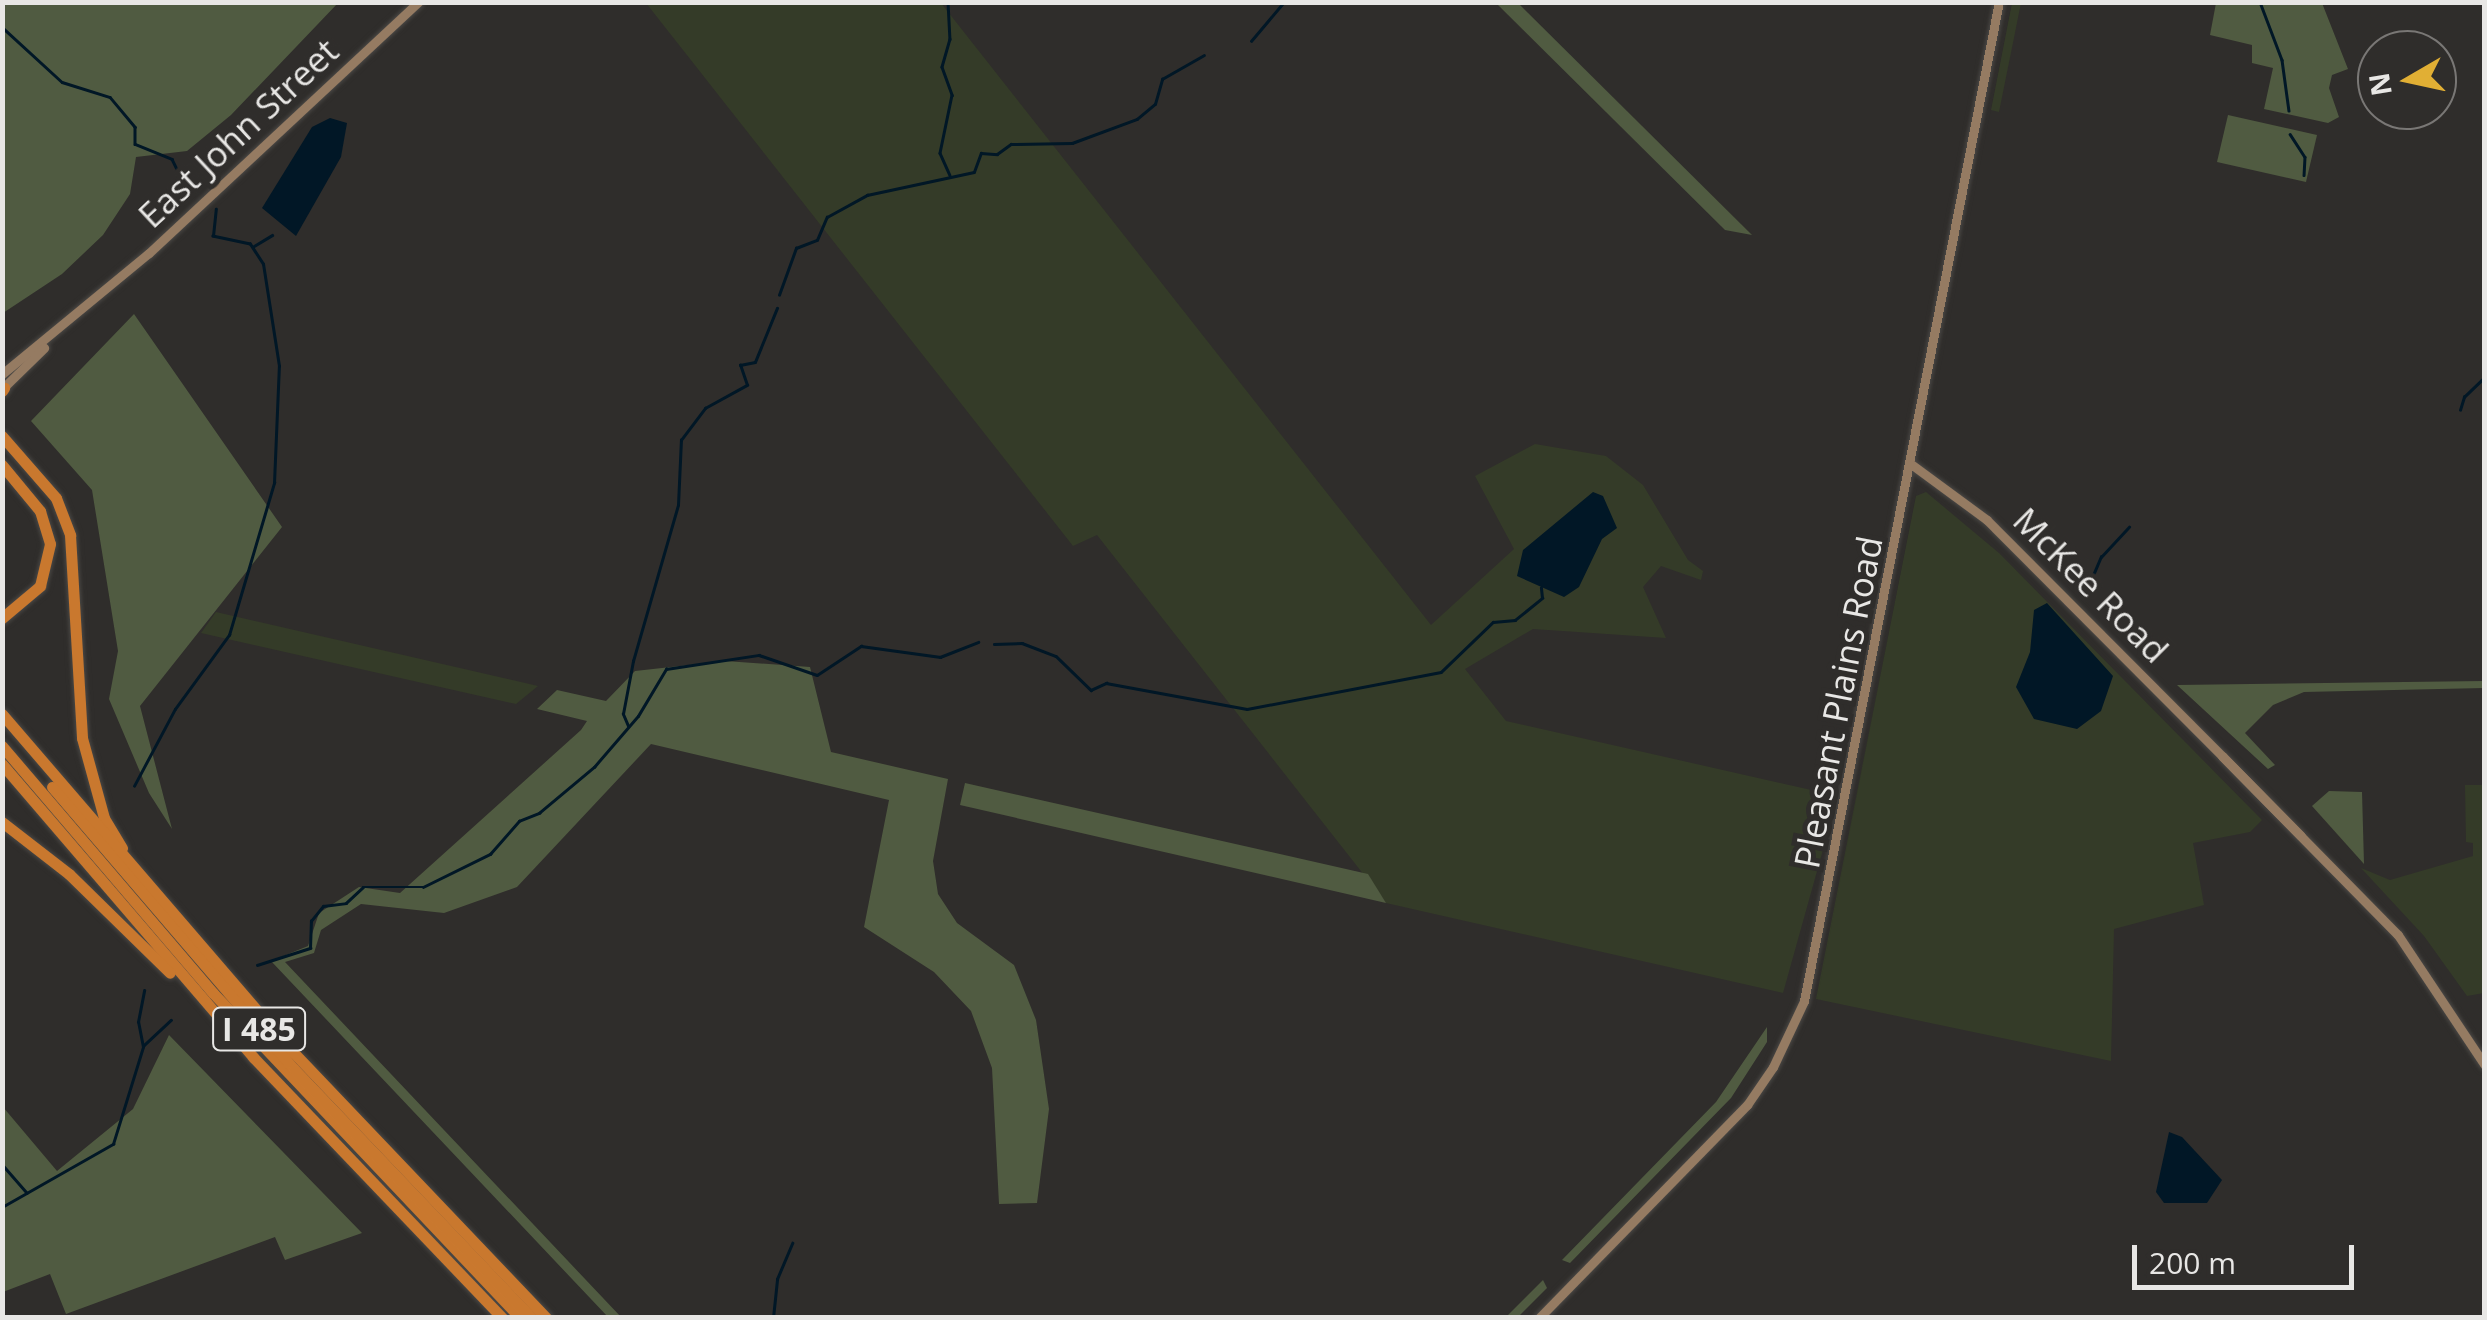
<!DOCTYPE html>
<html>
<head>
<meta charset="utf-8">
<style>
  body { margin:0 }
  #map { position:relative; width:2487px; height:1320px; overflow:hidden; background:#2f2d2b; font-family:"Open Sans",sans-serif }
  div>[style] { position:absolute }
  .green>* { inset:0; background:#343b28 }
  .forest>* { inset:0; background:#505b41 }
  .water>* { inset:0; background:#011726 }
  .stream>* { height:2.5px; margin:-1.25px; padding:0 1.25px; transform-origin:1.25px; border-radius:1.25px; background:#011726 }
  .roads { filter:drop-shadow(0 0 2px #4a4845) drop-shadow(0 0 2px #4a4845) }
  .secondary>* { height:9px; margin:-4.5px; padding:0 4.5px; transform-origin:4.5px; border-radius:4.5px; background:#957b62 }
  .highway>* { height:11px; margin:-5.5px; padding:0 5.5px; transform-origin:5.5px; border-radius:5.5px; background:#c9782e }
  span { translate:-50% -50%; white-space:nowrap; text-align:center; line-height:1.15; -webkit-text-stroke:10px #2f2d2b; paint-order:stroke }
  .shield-label span { padding:2px 8px; background:#2f2d2b; border:2px solid; border-radius:8px; -webkit-text-stroke-width:0 }
  .shield-label { font-size:32px; color:#e8e7e5; font-weight:700 }
  .street-label { font-size:35px; color:#e8e7e5 }
  .frame { position:absolute; inset:0; border:5px solid #e8e7e5; pointer-events:none }
  .north { position:absolute; left:2357px; top:30px; width:100px; height:100px; box-sizing:border-box; background:#2f2d2b; border:2px solid #797775; border-radius:50%; rotate:261deg; font-size:28px; font-weight:700; line-height:40px; text-align:center; color:#e8e7e5 }
  .north::after { content:''; display:block; margin:auto; width:35px; height:45px; background:#e1af34; clip-path:polygon(50% 0,100% 100%,50% 72%,0 100%) }
  .scale { position:absolute; left:2132px; top:1245px; width:222px; height:45px; box-sizing:border-box; border:5px solid #e8e7e5; border-top:0; padding-left:12px; font-size:30px; line-height:35px; white-space:nowrap; color:#e8e7e5; -webkit-text-stroke:8px #2f2d2b; paint-order:stroke }
</style>
</head>
<body>
<div id="map">
  <div class="green">
    <i style="clip-path:polygon(646px 3px,941px 3px,1431px 625px,1514px 549px,1475px 476px,1535px 444px,1606px 456px,1643px 485px,1688px 560px,1703px 571px,1701px 580px,1661px 566px,1643px 587px,1666px 638px,1533px 629px,1465px 669px,1506px 721px,1838px 796px,1783px 993px,1386px 903px,1097px 535px,1073px 546px)"></i>
    <i style="clip-path:polygon(2012px 3px,2021px 3px,1999px 112px,1991px 110px)"></i>
    <i style="clip-path:polygon(1926px 492px,1999px 553px,2262px 820px,2250px 832px,2193px 843px,2204px 905px,2114px 929px,2111px 1061px,1816px 999px,1916px 496px)"></i>
    <i style="clip-path:polygon(216px 612px,538px 686px,516px 704px,201px 633px)"></i>
    <i style="clip-path:polygon(2465px 785px,2484px 785px,2484px 993px,2467px 996px,2424px 936px,2361px 868px,2390px 880px,2473px 856px,2473px 843px,2466px 842px)"></i>
  </div>
  <div class="forest">
    <i style="clip-path:polygon(3px 2px,338px 2px,338px 3px,231px 115px,187px 151px,136px 157px,130px 194px,103px 235px,62px 274px,3px 313px)"></i>
    <i style="clip-path:polygon(1496px 3px,1518px 3px,1752px 235px,1725px 230px)"></i>
    <i style="clip-path:polygon(2216px 3px,2322px 3px,2348px 69px,2332px 75px,2329px 88px,2339px 117px,2328px 123px,2264px 109px,2273px 68px,2252px 63px,2252px 45px,2210px 35px)"></i>
    <i style="clip-path:polygon(2228px 115px,2317px 135px,2306px 182px,2217px 162px)"></i>
    <i style="clip-path:polygon(134px 314px,282px 527px,140px 706px,172px 829px,149px 793px,109px 699px,118px 651px,92px 490px,31px 421px)"></i>
    <i style="clip-path:polygon(725px 661px,810px 667px,831px 752px,948px 779px,933px 861px,938px 894px,957px 923px,1014px 965px,1036px 1020px,1049px 1109px,1037px 1203px,999px 1204px,992px 1068px,971px 1011px,934px 972px,864px 927px,889px 800px,651px 744px,517px 887px,444px 913px,361px 904px,321px 930px,314px 953px,285px 962px,621px 1317px,608px 1317px,271px 961px,308px 946px,319px 913px,359px 887px,400px 893px,581px 730px,587px 721px,537px 709px,557px 690px,606px 701px,635px 671px)"></i>
    <i style="clip-path:polygon(2484px 681px,2484px 688px,2304px 692px,2273px 705px,2245px 733px,2275px 765px,2268px 769px,2177px 685px)"></i>
    <i style="clip-path:polygon(965px 783px,1368px 874px,1386px 903px,960px 805px)"></i>
    <i style="clip-path:polygon(2329px 791px,2362px 792px,2364px 864px,2312px 806px)"></i>
    <i style="clip-path:polygon(1767px 1027px,1767px 1042px,1731px 1098px,1570px 1263px,1562px 1260px,1716px 1102px)"></i>
    <i style="clip-path:polygon(169px 1035px,362px 1233px,285px 1260px,275px 1237px,66px 1314px,50px 1274px,3px 1292px,3px 1107px,57px 1171px,133px 1109px)"></i>
    <i style="clip-path:polygon(1543px 1280px,1547px 1288px,1518px 1317px,1506px 1317px)"></i>
  </div>
  <div class="water">
    <i style="clip-path:polygon(330px 118px,347px 123px,341px 157px,296px 236px,262px 208px,312px 127px)"></i>
    <i style="clip-path:polygon(1593px 492px,1603px 496px,1617px 528px,1602px 539px,1579px 587px,1564px 597px,1517px 576px,1523px 550px)"></i>
    <i style="clip-path:polygon(2047px 603px,2113px 676px,2101px 711px,2077px 729px,2034px 719px,2016px 687px,2030px 652px,2034px 610px)"></i>
    <i style="clip-path:polygon(2169px 1132px,2182px 1137px,2222px 1180px,2207px 1203px,2164px 1203px,2156px 1192px)"></i>
  </div>
  <div class="stream">
    <i style="left:948px;top:2px;width:37px;rotate:87deg"></i>
    <i style="left:950px;top:39px;width:29px;rotate:106deg"></i>
    <i style="left:942px;top:67px;width:30px;rotate:70deg"></i>
    <i style="left:952px;top:95px;width:59px;rotate:101.7deg"></i>
    <i style="left:940px;top:153px;width:24px;rotate:66deg"></i>
    <i style="left:2260px;top:2px;width:62px;rotate:69.2deg"></i>
    <i style="left:2282px;top:60px;width:51px;rotate:82.2deg"></i>
    <i style="left:2px;top:27px;width:81px;rotate:42.5deg"></i>
    <i style="left:62px;top:82px;width:50px;rotate:17.4deg"></i>
    <i style="left:110px;top:97px;width:39px;rotate:50deg"></i>
    <i style="left:135px;top:127px;width:17px;rotate:90deg"></i>
    <i style="left:135px;top:144px;width:40px;rotate:22deg"></i>
    <i style="left:172px;top:159px;width:34px;rotate:64deg"></i>
    <i style="left:1251px;top:41px;width:51px;rotate:-49.8deg"></i>
    <i style="left:2290px;top:134px;width:27px;rotate:57deg"></i>
    <i style="left:2305px;top:157px;width:18px;rotate:93deg"></i>
    <i style="left:254px;top:246px;width:21px;rotate:-31deg"></i>
    <i style="left:779px;top:295px;width:50px;rotate:-70.1deg"></i>
    <i style="left:796px;top:248px;width:22px;rotate:-21deg"></i>
    <i style="left:817px;top:240px;width:25px;rotate:-67deg"></i>
    <i style="left:827px;top:217px;width:46px;rotate:-28.8deg"></i>
    <i style="left:867px;top:195px;width:109px;rotate:-12.1deg"></i>
    <i style="left:974px;top:172px;width:20px;rotate:-70deg"></i>
    <i style="left:981px;top:153px;width:16px;rotate:4deg"></i>
    <i style="left:997px;top:154px;width:17px;rotate:-36deg"></i>
    <i style="left:1011px;top:144px;width:61px;rotate:-0.9deg"></i>
    <i style="left:1072px;top:143px;width:69px;rotate:-20.3deg"></i>
    <i style="left:1137px;top:119px;width:23px;rotate:-40deg"></i>
    <i style="left:1155px;top:104px;width:26px;rotate:-74deg"></i>
    <i style="left:1162px;top:79px;width:48px;rotate:-29.7deg"></i>
    <i style="left:2460px;top:410px;width:14px;rotate:-73deg"></i>
    <i style="left:2464px;top:397px;width:28px;rotate:-44deg"></i>
    <i style="left:2088px;top:587px;width:33px;rotate:-67deg"></i>
    <i style="left:2101px;top:557px;width:41px;rotate:-47deg"></i>
    <i style="left:994px;top:644px;width:28px;rotate:-2deg"></i>
    <i style="left:1022px;top:643px;width:36px;rotate:21deg"></i>
    <i style="left:1056px;top:656px;width:49px;rotate:44.2deg"></i>
    <i style="left:1091px;top:690px;width:17px;rotate:-25deg"></i>
    <i style="left:1106px;top:683px;width:143px;rotate:10.4deg"></i>
    <i style="left:1247px;top:709px;width:197px;rotate:-10.8deg"></i>
    <i style="left:1441px;top:672px;width:72px;rotate:-43.9deg"></i>
    <i style="left:1493px;top:622px;width:22px;rotate:-5deg"></i>
    <i style="left:1515px;top:620px;width:35px;rotate:-39deg"></i>
    <i style="left:1542px;top:598px;width:10px;rotate:-96deg"></i>
    <i style="left:628px;top:726px;width:13px;rotate:-113deg"></i>
    <i style="left:623px;top:714px;width:54px;rotate:-79.3deg"></i>
    <i style="left:633px;top:661px;width:162px;rotate:-73.9deg"></i>
    <i style="left:678px;top:505px;width:65px;rotate:-87.4deg"></i>
    <i style="left:681px;top:440px;width:40px;rotate:-53deg"></i>
    <i style="left:705px;top:408px;width:48px;rotate:-28.7deg"></i>
    <i style="left:747px;top:385px;width:21px;rotate:-109deg"></i>
    <i style="left:740px;top:365px;width:15px;rotate:-11deg"></i>
    <i style="left:755px;top:362px;width:58px;rotate:-67.8deg"></i>
    <i style="left:134px;top:786px;width:87px;rotate:-62deg"></i>
    <i style="left:175px;top:709px;width:92px;rotate:-53.9deg"></i>
    <i style="left:229px;top:635px;width:159px;rotate:-73.5deg"></i>
    <i style="left:274px;top:483px;width:117px;rotate:-87.6deg"></i>
    <i style="left:279px;top:366px;width:103px;rotate:-98.9deg"></i>
    <i style="left:263px;top:264px;width:24px;rotate:-123deg"></i>
    <i style="left:250px;top:244px;width:38px;rotate:-168deg"></i>
    <i style="left:213px;top:236px;width:27px;rotate:-84deg"></i>
    <i style="left:257px;top:965px;width:56px;rotate:-17.8deg"></i>
    <i style="left:310px;top:948px;width:27px;rotate:-88deg"></i>
    <i style="left:311px;top:921px;width:19px;rotate:-51deg"></i>
    <i style="left:323px;top:906px;width:23px;rotate:-7deg"></i>
    <i style="left:346px;top:903px;width:23px;rotate:-43deg"></i>
    <i style="left:363px;top:887px;width:60px"></i>
    <i style="left:423px;top:887px;width:75px;rotate:-26.2deg"></i>
    <i style="left:490px;top:854px;width:44px;rotate:-48.7deg"></i>
    <i style="left:519px;top:821px;width:22px;rotate:-22deg"></i>
    <i style="left:539px;top:813px;width:72px;rotate:-39.9deg"></i>
    <i style="left:594px;top:767px;width:67px;rotate:-49.2deg"></i>
    <i style="left:638px;top:716px;width:55px;rotate:-59.2deg"></i>
    <i style="left:666px;top:669px;width:94px;rotate:-8.6deg"></i>
    <i style="left:759px;top:655px;width:61px;rotate:19deg"></i>
    <i style="left:817px;top:675px;width:53px;rotate:-33.4deg"></i>
    <i style="left:861px;top:646px;width:80px;rotate:7.9deg"></i>
    <i style="left:940px;top:657px;width:41px;rotate:-21.5deg"></i>
    <i style="left:143px;top:1046px;width:38px;rotate:-43deg"></i>
    <i style="left:2px;top:1164px;width:38px;rotate:49deg"></i>
    <i style="left:2px;top:1207px;width:128px;rotate:-29.6deg"></i>
    <i style="left:113px;top:1144px;width:102px;rotate:-72.8deg"></i>
    <i style="left:143px;top:1047px;width:25px;rotate:-101deg"></i>
    <i style="left:138px;top:1022px;width:32px;rotate:-79deg"></i>
    <i style="left:773px;top:1318px;width:39px;rotate:-84deg"></i>
    <i style="left:777px;top:1279px;width:39px;rotate:-67deg"></i>
  </div>
  <div class="roads">
    <div class="secondary">
      <i style="left:2px;top:374px;width:190px;rotate:-39.5deg"></i>
      <i style="left:149px;top:253px;width:368px;rotate:-43deg"></i>
      <i style="left:2px;top:389px;width:59px;rotate:-44.3deg"></i>
      <i style="left:1911px;top:464px;width:94px;rotate:36.4deg"></i>
      <i style="left:1987px;top:520px;width:333px;rotate:45.1deg"></i>
      <i style="left:2301px;top:836px;width:112px;rotate:-134.6deg"></i>
      <i style="left:2222px;top:756px;width:251px;rotate:45.5deg"></i>
      <i style="left:2398px;top:935px;width:155px;rotate:56.3deg"></i>
      <i style="left:1539px;top:1318px;width:298px;rotate:-45.7deg"></i>
      <i style="left:1747px;top:1105px;width:46px;rotate:-55.6deg"></i>
      <i style="left:1773px;top:1067px;width:73px;rotate:-64.8deg"></i>
      <i style="left:1804px;top:1001px;width:1018px;rotate:-78.96deg"></i>
    </div>
    <div class="highway">
      <i style="left:2px;top:391px;width:4px;rotate:-56deg"></i>
      <i style="left:2px;top:436px;width:82px;rotate:48.9deg"></i>
      <i style="left:56px;top:498px;width:40px;rotate:69deg"></i>
      <i style="left:70px;top:535px;width:203px;rotate:86.6deg"></i>
      <i style="left:82px;top:738px;width:83px;rotate:74.6deg"></i>
      <i style="left:104px;top:818px;width:35px;rotate:59deg"></i>
      <i style="left:2px;top:465px;width:60px;rotate:50.4deg"></i>
      <i style="left:40px;top:511px;width:34px;rotate:73deg"></i>
      <i style="left:50px;top:544px;width:43px;rotate:103.4deg"></i>
      <i style="left:40px;top:586px;width:50px;rotate:139.9deg"></i>
      <i style="left:2px;top:714px;width:447px;rotate:49.3deg"></i>
      <i style="left:294px;top:1053px;width:366px;rotate:46.4deg"></i>
      <i style="left:2px;top:746px;width:325px;rotate:49.5deg"></i>
      <i style="left:213px;top:993px;width:447px;rotate:46.6deg"></i>
      <i style="left:2px;top:764px;width:386px;rotate:49.4deg"></i>
      <i style="left:253px;top:1057px;width:361px;rotate:46.3deg"></i>
      <i style="left:52px;top:787px;width:372px;rotate:49.4deg"></i>
      <i style="left:294px;top:1069px;width:344px;rotate:46.3deg"></i>
      <i style="left:2px;top:822px;width:85px;rotate:37.8deg"></i>
      <i style="left:69px;top:874px;width:141px;rotate:44.4deg"></i>
    </div>
  </div>
  <div class="shield-label">
    <span style="left:259px;top:1029px">I 485</span>
  </div>
  <div class="street-label">
    <span style="left:238px;top:133px;rotate:-43deg">East John Street</span>
    <span style="left:2091px;top:585px;rotate:45deg">McKee Road</span>
    <span style="left:1838px;top:702px;rotate:-79deg">Pleasant Plains Road</span>
  </div>
  <div class="frame"></div>
  <div class="north">N</div>
  <div class="scale">200 m</div>
</div>
</body>
</html>
